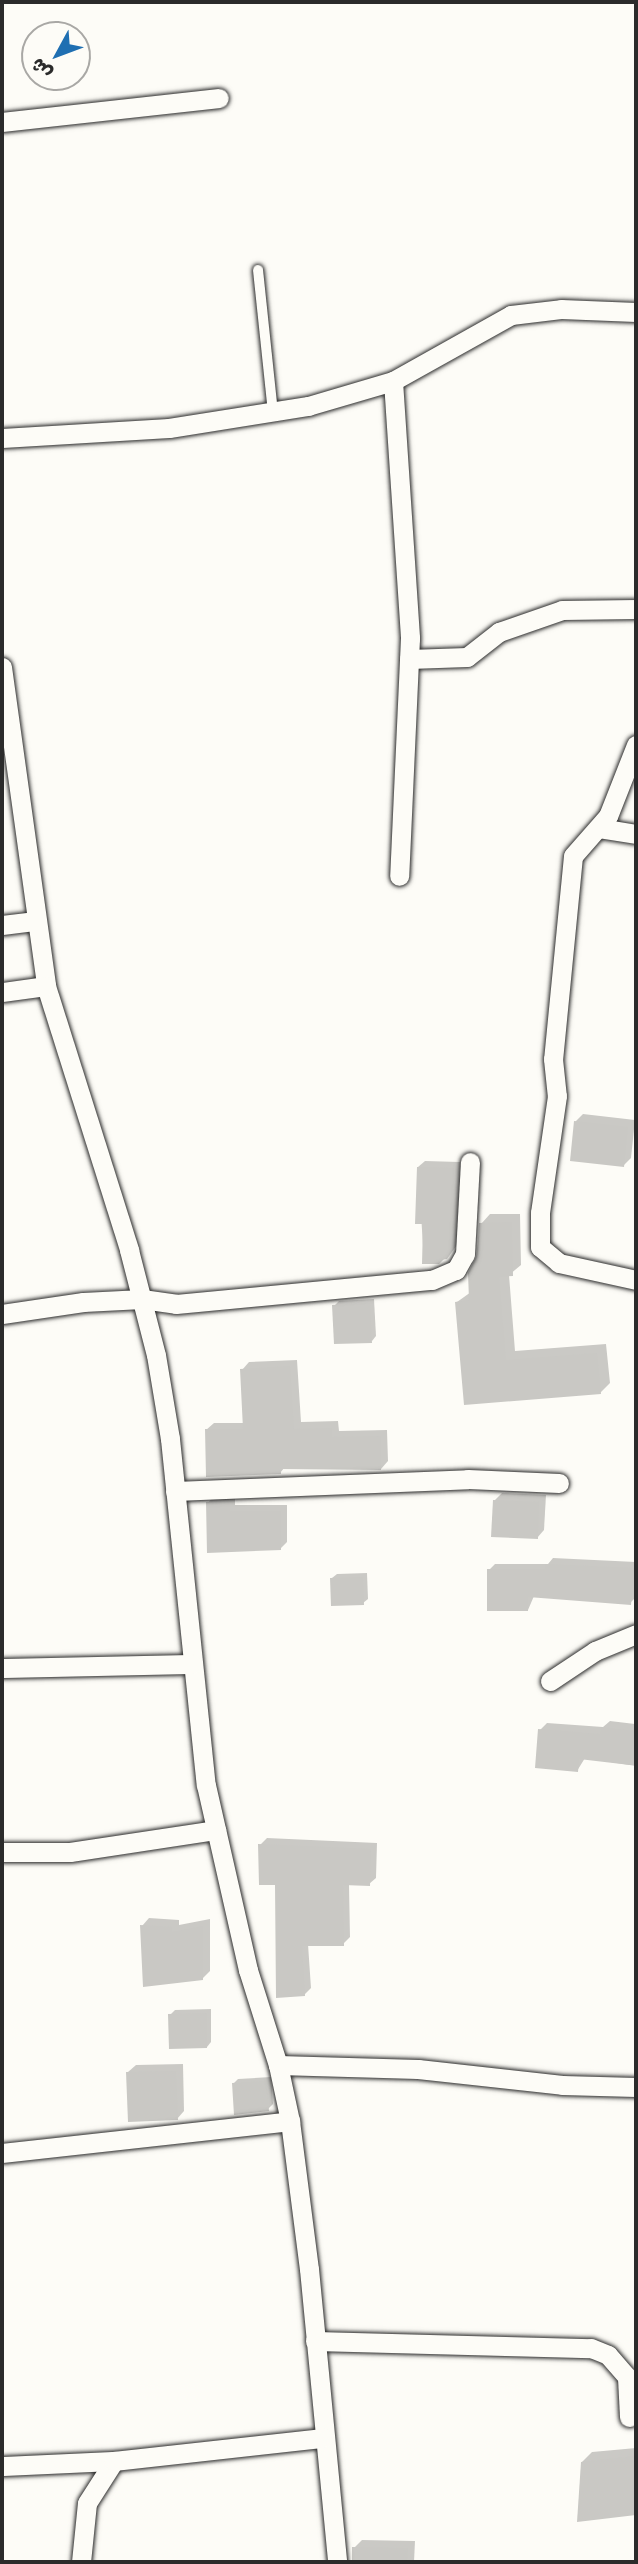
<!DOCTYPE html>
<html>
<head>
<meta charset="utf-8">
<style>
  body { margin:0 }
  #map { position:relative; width:638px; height:2564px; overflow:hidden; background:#fdfcf7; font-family:"Shantell Sans","Playpen Sans Arabic",sans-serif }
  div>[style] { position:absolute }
  .shadow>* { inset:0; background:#0003 }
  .building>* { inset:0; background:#c9c8c4 }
  .roads { filter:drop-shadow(0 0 2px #2b2b2b) drop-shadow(0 0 2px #2b2b2b) }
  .service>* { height:10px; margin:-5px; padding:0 5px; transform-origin:5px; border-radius:5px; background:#fdfcf7 }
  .minor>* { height:19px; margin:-9.5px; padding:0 9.5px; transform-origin:9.5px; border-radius:9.5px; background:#fdfcf7 }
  span { translate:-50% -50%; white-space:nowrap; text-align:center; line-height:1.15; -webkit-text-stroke:7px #fdfcf7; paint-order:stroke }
  .frame { position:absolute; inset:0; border:4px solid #2b2b2b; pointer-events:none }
  .north { position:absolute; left:21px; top:21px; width:70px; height:70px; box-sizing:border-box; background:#fdfcf7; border:2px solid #a9a8a5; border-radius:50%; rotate:229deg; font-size:19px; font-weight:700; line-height:28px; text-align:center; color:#2b2b2b }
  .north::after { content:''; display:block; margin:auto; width:24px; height:32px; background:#1f6fb2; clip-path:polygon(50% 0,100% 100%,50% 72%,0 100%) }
</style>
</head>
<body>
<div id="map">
  <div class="shadow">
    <i style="clip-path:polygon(583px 1114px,635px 1120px,631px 1158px,624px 1165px,575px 1122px)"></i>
    <i style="clip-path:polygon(425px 1161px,460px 1162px,459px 1242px,447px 1259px,424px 1262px,418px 1167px)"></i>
    <i style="clip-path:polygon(490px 1214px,520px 1214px,521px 1265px,509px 1275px,515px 1351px,606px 1344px,610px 1383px,600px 1393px,465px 1403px,457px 1302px,471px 1292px,481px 1224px)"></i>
    <i style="clip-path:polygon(374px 1299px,376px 1336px,372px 1341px,334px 1306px,339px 1301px)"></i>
    <i style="clip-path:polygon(297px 1360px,301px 1422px,338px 1421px,339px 1431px,387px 1430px,388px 1461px,381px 1469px,285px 1467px,280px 1473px,206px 1430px,214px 1423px,245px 1423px,242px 1370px,249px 1362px)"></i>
    <i style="clip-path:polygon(502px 1493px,546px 1495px,544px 1530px,537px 1538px,494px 1501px)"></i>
    <i style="clip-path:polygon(235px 1495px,235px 1505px,287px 1505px,287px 1542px,281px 1548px,208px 1503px,214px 1496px)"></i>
    <i style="clip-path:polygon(553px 1558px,636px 1562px,636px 1597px,630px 1603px,534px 1596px,528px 1610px,489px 1570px,495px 1564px,548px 1564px)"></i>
    <i style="clip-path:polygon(367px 1573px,368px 1599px,363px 1603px,332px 1578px,337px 1574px)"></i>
    <i style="clip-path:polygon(636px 1687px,636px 1766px,585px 1758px,577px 1771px,540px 1730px,547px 1723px,603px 1727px,610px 1721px,635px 1724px)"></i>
    <i style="clip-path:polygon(267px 1838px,377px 1843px,376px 1878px,369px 1884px,349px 1884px,350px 1937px,343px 1944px,308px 1944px,311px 1988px,304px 1995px,277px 1883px,260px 1845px)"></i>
    <i style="clip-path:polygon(149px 1918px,179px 1920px,179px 1925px,210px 1919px,210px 1971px,202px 1979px,142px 1926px)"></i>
    <i style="clip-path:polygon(211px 2009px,211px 2042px,207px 2047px,170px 2015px,175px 2010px)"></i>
    <i style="clip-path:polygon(183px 2064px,184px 2111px,177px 2119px,128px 2072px,136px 2065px)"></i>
    <i style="clip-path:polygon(271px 2077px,273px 2104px,268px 2109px,233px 2084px,238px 2079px)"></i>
    <i style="clip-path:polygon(636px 2448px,636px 2514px,579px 2520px,582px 2462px,592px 2452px)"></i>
    <i style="clip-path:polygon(362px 2540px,415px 2541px,414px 2562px,354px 2562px,354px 2548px)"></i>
  </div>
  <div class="building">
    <i style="clip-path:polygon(574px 1121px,628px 1127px,624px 1167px,570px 1161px)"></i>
    <i style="clip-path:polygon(417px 1167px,454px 1168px,453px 1250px,439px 1264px,422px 1264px,423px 1224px,415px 1224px)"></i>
    <i style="clip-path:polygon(512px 1222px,513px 1276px,499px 1277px,506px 1360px,597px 1353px,601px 1394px,464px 1405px,455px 1302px,469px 1300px,468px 1273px,477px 1255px,479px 1223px)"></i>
    <i style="clip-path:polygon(370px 1303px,372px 1343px,334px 1344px,332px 1305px)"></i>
    <i style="clip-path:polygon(290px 1366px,294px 1429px,332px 1428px,332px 1437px,381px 1436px,381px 1470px,281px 1469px,281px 1474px,206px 1477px,205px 1429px,243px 1429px,240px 1369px)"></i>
    <i style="clip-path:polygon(493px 1500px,539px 1502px,538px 1539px,491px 1537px)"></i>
    <i style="clip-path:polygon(230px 1501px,230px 1511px,281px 1511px,281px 1550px,207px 1553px,206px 1502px)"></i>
    <i style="clip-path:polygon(545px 1564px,634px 1568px,631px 1605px,528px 1597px,528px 1611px,487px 1611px,487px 1569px,545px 1569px)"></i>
    <i style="clip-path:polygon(363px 1577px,364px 1605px,331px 1606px,330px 1578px)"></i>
    <i style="clip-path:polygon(601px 1727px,634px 1731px,630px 1765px,579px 1759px,578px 1772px,535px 1768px,538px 1729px,600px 1734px)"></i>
    <i style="clip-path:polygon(258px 1844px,371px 1849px,370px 1886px,343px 1885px,344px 1946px,302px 1946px,305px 1996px,276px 1998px,275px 1885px,259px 1885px)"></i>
    <i style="clip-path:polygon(140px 1925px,172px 1927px,172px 1932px,203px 1926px,203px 1980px,143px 1987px)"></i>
    <i style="clip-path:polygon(207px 2013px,207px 2048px,169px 2049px,168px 2014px)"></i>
    <i style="clip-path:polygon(176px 2071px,178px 2120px,128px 2122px,126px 2072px)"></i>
    <i style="clip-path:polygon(266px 2081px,269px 2111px,234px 2115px,232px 2083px)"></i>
    <i style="clip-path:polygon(636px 2456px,636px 2515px,577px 2522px,581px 2462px)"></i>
    <i style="clip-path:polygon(352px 2547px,408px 2548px,407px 2562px,352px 2562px)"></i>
  </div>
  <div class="roads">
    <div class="service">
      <i style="left:258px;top:270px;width:143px;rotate:84deg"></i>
    </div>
    <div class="minor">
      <i style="left:2px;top:122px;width:218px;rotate:-6.3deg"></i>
      <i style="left:393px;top:381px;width:258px;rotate:86.2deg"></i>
      <i style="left:410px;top:638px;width:238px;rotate:92.6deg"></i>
      <i style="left:2px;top:438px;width:167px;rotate:-3.4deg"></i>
      <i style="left:169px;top:428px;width:141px;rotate:-9deg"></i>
      <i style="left:308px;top:406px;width:89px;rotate:-16.4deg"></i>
      <i style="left:393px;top:381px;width:135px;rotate:-29.2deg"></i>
      <i style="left:511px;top:315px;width:50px;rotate:-6.8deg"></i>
      <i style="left:561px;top:309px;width:75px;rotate:2.3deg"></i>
      <i style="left:409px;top:659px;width:58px;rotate:-2deg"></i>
      <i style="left:467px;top:657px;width:41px;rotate:-38deg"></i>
      <i style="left:499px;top:632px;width:67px;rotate:-19.2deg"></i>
      <i style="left:562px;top:610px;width:74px;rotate:-0.8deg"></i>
      <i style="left:2px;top:667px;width:322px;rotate:82.1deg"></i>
      <i style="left:46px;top:986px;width:277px;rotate:72.5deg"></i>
      <i style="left:129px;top:1250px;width:108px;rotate:75.6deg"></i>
      <i style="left:156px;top:1355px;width:85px;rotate:80.5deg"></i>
      <i style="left:170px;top:1439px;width:348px;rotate:84.1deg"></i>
      <i style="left:206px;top:1785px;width:190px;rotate:77.2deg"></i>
      <i style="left:248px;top:1970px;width:100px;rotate:72.5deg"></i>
      <i style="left:278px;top:2065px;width:57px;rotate:77.9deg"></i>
      <i style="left:290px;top:2121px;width:149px;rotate:82.7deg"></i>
      <i style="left:309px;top:2269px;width:294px;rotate:84.5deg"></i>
      <i style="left:636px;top:745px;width:76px;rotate:111.5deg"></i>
      <i style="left:608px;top:816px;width:53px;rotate:131.2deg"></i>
      <i style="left:573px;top:856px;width:204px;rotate:95.6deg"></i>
      <i style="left:553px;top:1059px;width:37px;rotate:84deg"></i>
      <i style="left:557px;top:1096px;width:118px;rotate:98.3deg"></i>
      <i style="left:540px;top:1213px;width:34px;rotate:90deg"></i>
      <i style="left:540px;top:1247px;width:25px;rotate:40deg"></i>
      <i style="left:559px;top:1263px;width:79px;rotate:12.4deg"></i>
      <i style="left:599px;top:828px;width:37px;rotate:9deg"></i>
      <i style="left:2px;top:925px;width:32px;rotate:-7deg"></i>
      <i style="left:2px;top:992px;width:44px;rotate:-7.8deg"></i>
      <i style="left:2px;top:1314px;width:82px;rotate:-8.4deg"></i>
      <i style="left:83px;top:1302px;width:59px;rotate:-2.9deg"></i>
      <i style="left:142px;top:1299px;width:34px;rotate:8deg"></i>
      <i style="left:176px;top:1304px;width:257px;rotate:-5.4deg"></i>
      <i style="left:432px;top:1280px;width:26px;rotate:-23deg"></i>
      <i style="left:456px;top:1270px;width:18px;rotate:-61deg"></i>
      <i style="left:465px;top:1254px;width:92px;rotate:-86.9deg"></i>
      <i style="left:175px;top:1491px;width:293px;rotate:-2.3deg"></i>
      <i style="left:468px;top:1479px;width:91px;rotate:2.5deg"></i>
      <i style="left:2px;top:1668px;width:190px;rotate:-1.2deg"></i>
      <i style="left:550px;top:1681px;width:54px;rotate:-33.7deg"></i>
      <i style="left:595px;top:1651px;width:44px;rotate:-22.5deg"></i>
      <i style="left:2px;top:1852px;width:68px"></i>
      <i style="left:70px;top:1852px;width:148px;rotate:-8.6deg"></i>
      <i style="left:278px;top:2065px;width:140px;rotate:1.6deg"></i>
      <i style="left:418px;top:2069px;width:145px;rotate:6.3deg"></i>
      <i style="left:562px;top:2085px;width:74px;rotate:1.5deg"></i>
      <i style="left:2px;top:2153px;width:290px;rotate:-6.3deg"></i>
      <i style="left:315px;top:2341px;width:276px;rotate:1.5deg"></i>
      <i style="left:591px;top:2348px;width:18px;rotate:22deg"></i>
      <i style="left:608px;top:2355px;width:29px;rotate:49deg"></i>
      <i style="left:627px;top:2377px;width:40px;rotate:87.1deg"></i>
      <i style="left:2px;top:2466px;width:112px;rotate:-2.6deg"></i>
      <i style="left:81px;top:2562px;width:59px;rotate:-84.2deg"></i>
      <i style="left:87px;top:2503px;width:50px;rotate:-57.3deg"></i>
      <i style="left:114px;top:2461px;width:210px;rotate:-6.3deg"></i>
    </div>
  </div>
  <div class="frame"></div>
  <div class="north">ش</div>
</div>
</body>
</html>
